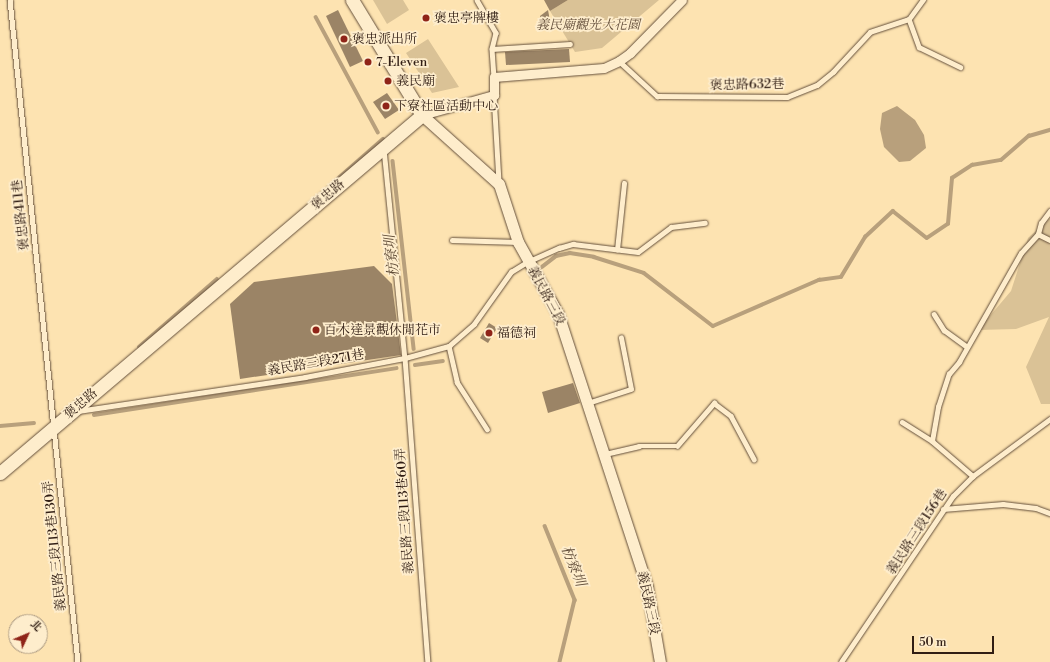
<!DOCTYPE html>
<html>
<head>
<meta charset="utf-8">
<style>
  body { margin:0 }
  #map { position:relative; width:1050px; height:662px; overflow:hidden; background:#fde3b1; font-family:"Libre Bodoni","Noto Serif TC",serif }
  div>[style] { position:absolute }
  .green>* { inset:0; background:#dac296 }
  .water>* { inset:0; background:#b8a07c }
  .stream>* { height:3.5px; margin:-1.75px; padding:0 1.75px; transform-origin:1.75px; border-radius:1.75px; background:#b8a07c }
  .building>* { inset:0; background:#9b8466 }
  .roads { filter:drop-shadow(0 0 1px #644f3b) drop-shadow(0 0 1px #644f3b) }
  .service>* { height:4.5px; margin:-2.25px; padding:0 2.25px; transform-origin:2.25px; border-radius:2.25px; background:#feedcc }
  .minor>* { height:9px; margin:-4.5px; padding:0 4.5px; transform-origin:4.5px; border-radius:4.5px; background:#feedcc }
  .tertiary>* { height:11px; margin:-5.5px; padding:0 5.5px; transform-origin:5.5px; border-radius:5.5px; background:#feedcc }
  .secondary>* { height:13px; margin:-6.5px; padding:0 6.5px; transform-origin:6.5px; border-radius:6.5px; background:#feedcc }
  .dots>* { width:11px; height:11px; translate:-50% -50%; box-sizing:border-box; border:2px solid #feedcc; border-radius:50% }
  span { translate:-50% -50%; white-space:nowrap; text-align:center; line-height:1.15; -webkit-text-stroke:3.5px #feedcc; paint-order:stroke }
  .poi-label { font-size:13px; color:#311e14 }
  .left { translate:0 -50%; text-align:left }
  .park-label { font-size:13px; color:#644f3b; font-style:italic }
  .street-label { font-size:13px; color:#311e14 }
  .water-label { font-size:14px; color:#604c38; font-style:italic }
  .north { position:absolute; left:8px; top:614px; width:40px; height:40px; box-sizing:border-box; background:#feedcc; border:1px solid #ac9a82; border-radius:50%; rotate:46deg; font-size:11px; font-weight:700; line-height:16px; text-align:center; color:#311e14 }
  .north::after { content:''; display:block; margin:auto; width:14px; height:18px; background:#8f2418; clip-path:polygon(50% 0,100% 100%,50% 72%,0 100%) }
  .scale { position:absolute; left:912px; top:636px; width:82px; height:18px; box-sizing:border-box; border:2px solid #311e14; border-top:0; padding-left:5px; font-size:12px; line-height:14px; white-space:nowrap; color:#311e14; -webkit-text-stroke:3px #feedcc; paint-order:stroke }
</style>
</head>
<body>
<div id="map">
  <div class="green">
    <i style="clip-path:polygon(373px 0,403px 0,409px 10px,387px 24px)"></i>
    <i style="clip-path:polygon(568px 0,659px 0,602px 48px,575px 52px,550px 11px)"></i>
    <i style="clip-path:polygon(428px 39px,459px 87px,432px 93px,410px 59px,406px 53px)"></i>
    <i style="clip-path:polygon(1050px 218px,1050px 404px,1041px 404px,1026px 367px,1049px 317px,1016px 329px,978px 330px,1011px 291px,1028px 238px)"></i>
  </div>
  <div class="water">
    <i style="clip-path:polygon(897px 106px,915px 120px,924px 135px,926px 148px,910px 161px,899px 162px,884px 147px,880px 129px,882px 113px)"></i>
  </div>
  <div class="stream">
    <i style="left:316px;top:17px;width:131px;rotate:61.7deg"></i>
    <i style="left:393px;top:161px;width:189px;rotate:83.6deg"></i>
    <i style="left:334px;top:182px;width:65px;rotate:-41.3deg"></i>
    <i style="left:542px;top:267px;width:18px;rotate:-38deg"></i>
    <i style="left:556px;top:256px;width:14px;rotate:-12deg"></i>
    <i style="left:570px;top:253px;width:24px;rotate:9deg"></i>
    <i style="left:594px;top:257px;width:52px;rotate:17.7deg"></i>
    <i style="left:644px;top:273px;width:87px;rotate:37.5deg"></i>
    <i style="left:713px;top:326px;width:116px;rotate:-23.5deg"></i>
    <i style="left:819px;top:280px;width:22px;rotate:-8deg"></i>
    <i style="left:841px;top:277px;width:47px;rotate:-59deg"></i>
    <i style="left:865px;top:237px;width:38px;rotate:-43deg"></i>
    <i style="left:893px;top:211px;width:43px;rotate:38.5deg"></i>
    <i style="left:927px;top:238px;width:25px;rotate:-34deg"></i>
    <i style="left:948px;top:224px;width:46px;rotate:-85deg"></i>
    <i style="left:952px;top:178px;width:24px;rotate:-33deg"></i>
    <i style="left:972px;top:165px;width:29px;rotate:-10deg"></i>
    <i style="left:1001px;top:160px;width:37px;rotate:-41deg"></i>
    <i style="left:1029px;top:136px;width:22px;rotate:-16deg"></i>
    <i style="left:139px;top:347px;width:103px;rotate:-41.1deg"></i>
    <i style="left:415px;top:365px;width:28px;rotate:-8deg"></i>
    <i style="left:94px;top:415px;width:306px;rotate:-8.8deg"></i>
    <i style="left:0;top:426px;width:34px;rotate:-5deg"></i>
    <i style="left:545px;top:526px;width:80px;rotate:67.9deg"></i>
    <i style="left:575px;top:600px;width:64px;rotate:103.6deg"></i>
  </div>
  <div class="building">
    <i style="clip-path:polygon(544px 0,568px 0,550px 11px)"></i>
    <i style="clip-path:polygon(338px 10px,363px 61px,350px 67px,326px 16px)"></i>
    <i style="clip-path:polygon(548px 10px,550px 21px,542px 24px,540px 16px)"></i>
    <i style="clip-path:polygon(569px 49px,570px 62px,506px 65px,505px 52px)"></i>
    <i style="clip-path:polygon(387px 93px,399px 110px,385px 119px,373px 102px)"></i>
    <i style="clip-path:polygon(374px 266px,392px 284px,401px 355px,240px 379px,230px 304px,254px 282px)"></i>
    <i style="clip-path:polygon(489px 323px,497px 328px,488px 343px,480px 338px)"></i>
    <i style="clip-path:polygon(573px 383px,580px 403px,548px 413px,542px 392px)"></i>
  </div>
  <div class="roads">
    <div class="service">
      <i style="left:10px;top:0;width:665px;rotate:84.14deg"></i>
      <i style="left:477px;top:0;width:38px;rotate:60deg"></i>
      <i style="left:496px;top:33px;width:16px;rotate:104deg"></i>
      <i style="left:492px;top:49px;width:28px;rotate:86deg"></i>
      <i style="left:909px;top:19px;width:30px;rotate:70deg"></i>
      <i style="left:919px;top:47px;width:46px;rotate:26deg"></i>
      <i style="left:492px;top:49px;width:78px;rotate:-3.7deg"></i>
      <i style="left:619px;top:61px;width:52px;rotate:42.6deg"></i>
      <i style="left:657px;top:96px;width:130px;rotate:0.4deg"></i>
      <i style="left:787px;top:97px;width:32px;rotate:-22deg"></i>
      <i style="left:817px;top:85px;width:21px;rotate:-39deg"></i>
      <i style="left:833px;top:72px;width:54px;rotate:-47.2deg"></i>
      <i style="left:870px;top:32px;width:41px;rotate:-18.4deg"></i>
      <i style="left:909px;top:19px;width:24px;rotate:-54deg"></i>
      <i style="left:494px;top:95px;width:86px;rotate:86.7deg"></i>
      <i style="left:384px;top:149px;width:210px;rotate:84.3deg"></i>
      <i style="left:405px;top:358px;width:305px;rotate:85.7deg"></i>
      <i style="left:1038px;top:234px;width:13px;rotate:27deg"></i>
      <i style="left:452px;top:240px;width:66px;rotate:1.7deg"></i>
      <i style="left:617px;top:250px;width:67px;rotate:-84deg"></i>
      <i style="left:934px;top:314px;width:19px;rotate:58deg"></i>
      <i style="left:944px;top:330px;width:27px;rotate:36deg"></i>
      <i style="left:449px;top:346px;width:37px;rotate:77deg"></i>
      <i style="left:457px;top:382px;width:56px;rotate:57.4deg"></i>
      <i style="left:588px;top:403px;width:45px;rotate:-18deg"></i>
      <i style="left:631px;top:389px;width:52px;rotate:-101.1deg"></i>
      <i style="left:78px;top:411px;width:230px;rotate:-8.5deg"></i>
      <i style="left:305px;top:377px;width:102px;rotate:-10.8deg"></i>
      <i style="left:405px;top:358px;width:46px;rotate:-15.3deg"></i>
      <i style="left:449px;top:346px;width:33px;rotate:-41deg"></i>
      <i style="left:474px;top:324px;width:64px;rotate:-54.6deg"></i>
      <i style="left:511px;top:272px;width:19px;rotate:-32deg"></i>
      <i style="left:527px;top:262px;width:35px;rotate:-24deg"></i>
      <i style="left:559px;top:248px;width:15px;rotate:-16deg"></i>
      <i style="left:573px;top:244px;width:65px;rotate:7deg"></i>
      <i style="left:638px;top:252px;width:41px;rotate:-37.1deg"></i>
      <i style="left:671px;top:227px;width:34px;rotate:-7deg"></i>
      <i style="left:902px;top:422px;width:36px;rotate:32deg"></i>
      <i style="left:932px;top:441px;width:54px;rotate:40.5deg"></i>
      <i style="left:932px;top:441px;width:35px;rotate:-80deg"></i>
      <i style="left:938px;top:407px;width:35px;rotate:-72deg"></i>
      <i style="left:949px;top:374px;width:16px;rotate:-50deg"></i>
      <i style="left:959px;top:362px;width:125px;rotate:-60.4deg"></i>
      <i style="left:1021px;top:253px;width:25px;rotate:-48deg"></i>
      <i style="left:1038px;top:234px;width:11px;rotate:-75deg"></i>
      <i style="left:1041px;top:223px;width:15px;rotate:-53deg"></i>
      <i style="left:605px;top:454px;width:35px;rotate:-13deg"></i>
      <i style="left:639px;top:446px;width:38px"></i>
      <i style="left:677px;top:446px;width:57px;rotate:-49.3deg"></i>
      <i style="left:714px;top:403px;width:21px;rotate:37deg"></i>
      <i style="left:731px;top:416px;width:49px;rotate:61.9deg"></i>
      <i style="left:943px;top:509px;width:60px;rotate:-4.8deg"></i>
      <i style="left:1003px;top:504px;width:33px;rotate:7deg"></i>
      <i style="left:1036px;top:508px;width:15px;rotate:20deg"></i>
      <i style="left:841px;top:662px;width:200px;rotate:-56deg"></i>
      <i style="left:953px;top:496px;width:28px;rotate:-45deg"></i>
      <i style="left:973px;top:476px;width:96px;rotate:-36.5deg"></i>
    </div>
    <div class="minor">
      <i style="left:422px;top:115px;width:75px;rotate:-15.5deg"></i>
      <i style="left:494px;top:95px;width:18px;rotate:-90deg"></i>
      <i style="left:494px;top:77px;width:110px;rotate:-4.7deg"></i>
      <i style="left:604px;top:68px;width:17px;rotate:-25deg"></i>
      <i style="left:619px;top:61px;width:14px;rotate:-36deg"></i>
      <i style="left:630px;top:53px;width:74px;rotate:-45.5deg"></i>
    </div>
    <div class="tertiary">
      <i style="left:422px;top:115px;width:103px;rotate:41.9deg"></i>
      <i style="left:499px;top:184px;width:61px;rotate:71.9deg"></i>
      <i style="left:518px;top:242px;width:82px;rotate:60.9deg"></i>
      <i style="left:558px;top:314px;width:287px;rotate:71.9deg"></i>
      <i style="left:647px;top:587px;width:76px;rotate:80.2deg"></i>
    </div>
    <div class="secondary">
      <i style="left:0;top:473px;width:553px;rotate:-40.31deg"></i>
      <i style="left:422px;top:115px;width:135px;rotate:-121.3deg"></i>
    </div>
  </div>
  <div class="dots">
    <i style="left:426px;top:18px;background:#8f2418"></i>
    <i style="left:344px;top:39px;background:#8f2418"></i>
    <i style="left:368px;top:62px;background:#8f2418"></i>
    <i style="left:388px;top:81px;background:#8f2418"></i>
    <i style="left:386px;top:106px;background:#8f2418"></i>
    <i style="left:316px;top:330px;background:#8f2418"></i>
    <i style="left:489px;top:333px;background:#8f2418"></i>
  </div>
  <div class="poi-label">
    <span class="left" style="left:434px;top:18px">褒忠亭牌樓</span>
    <span class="left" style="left:352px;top:39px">褒忠派出所</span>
    <span class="left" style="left:376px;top:62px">7-Eleven</span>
    <span class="left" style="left:396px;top:81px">義民廟</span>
    <span class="left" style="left:394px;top:106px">下寮社區活動中心</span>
    <span class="left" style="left:324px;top:330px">百木達景觀休閒花市</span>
    <span class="left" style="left:497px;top:333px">福德祠</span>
  </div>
  <div class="park-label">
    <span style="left:588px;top:25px">義民廟觀光大花園</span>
  </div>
  <div class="street-label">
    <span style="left:747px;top:85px;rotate:-1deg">褒忠路632巷</span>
    <span style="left:328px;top:195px;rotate:-40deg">褒忠路</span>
    <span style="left:21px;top:215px;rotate:-96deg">褒忠路411巷</span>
    <span style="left:546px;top:296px;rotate:62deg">義民路三段</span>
    <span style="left:316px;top:363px;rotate:-10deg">義民路三段271巷</span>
    <span style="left:81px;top:404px;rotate:-41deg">褒忠路</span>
    <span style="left:405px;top:511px;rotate:-94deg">義民路三段113巷60弄</span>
    <span style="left:917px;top:532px;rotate:-57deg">義民路三段156巷</span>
    <span style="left:55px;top:546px;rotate:-96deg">義民路三段113巷130弄</span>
    <span style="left:648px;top:603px;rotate:78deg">義民路三段</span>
  </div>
  <div class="water-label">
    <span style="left:392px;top:256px;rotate:-96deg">枋寮圳</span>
    <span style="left:573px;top:566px;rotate:68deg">枋寮圳</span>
  </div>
  <div class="north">北</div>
  <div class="scale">50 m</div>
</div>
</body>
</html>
